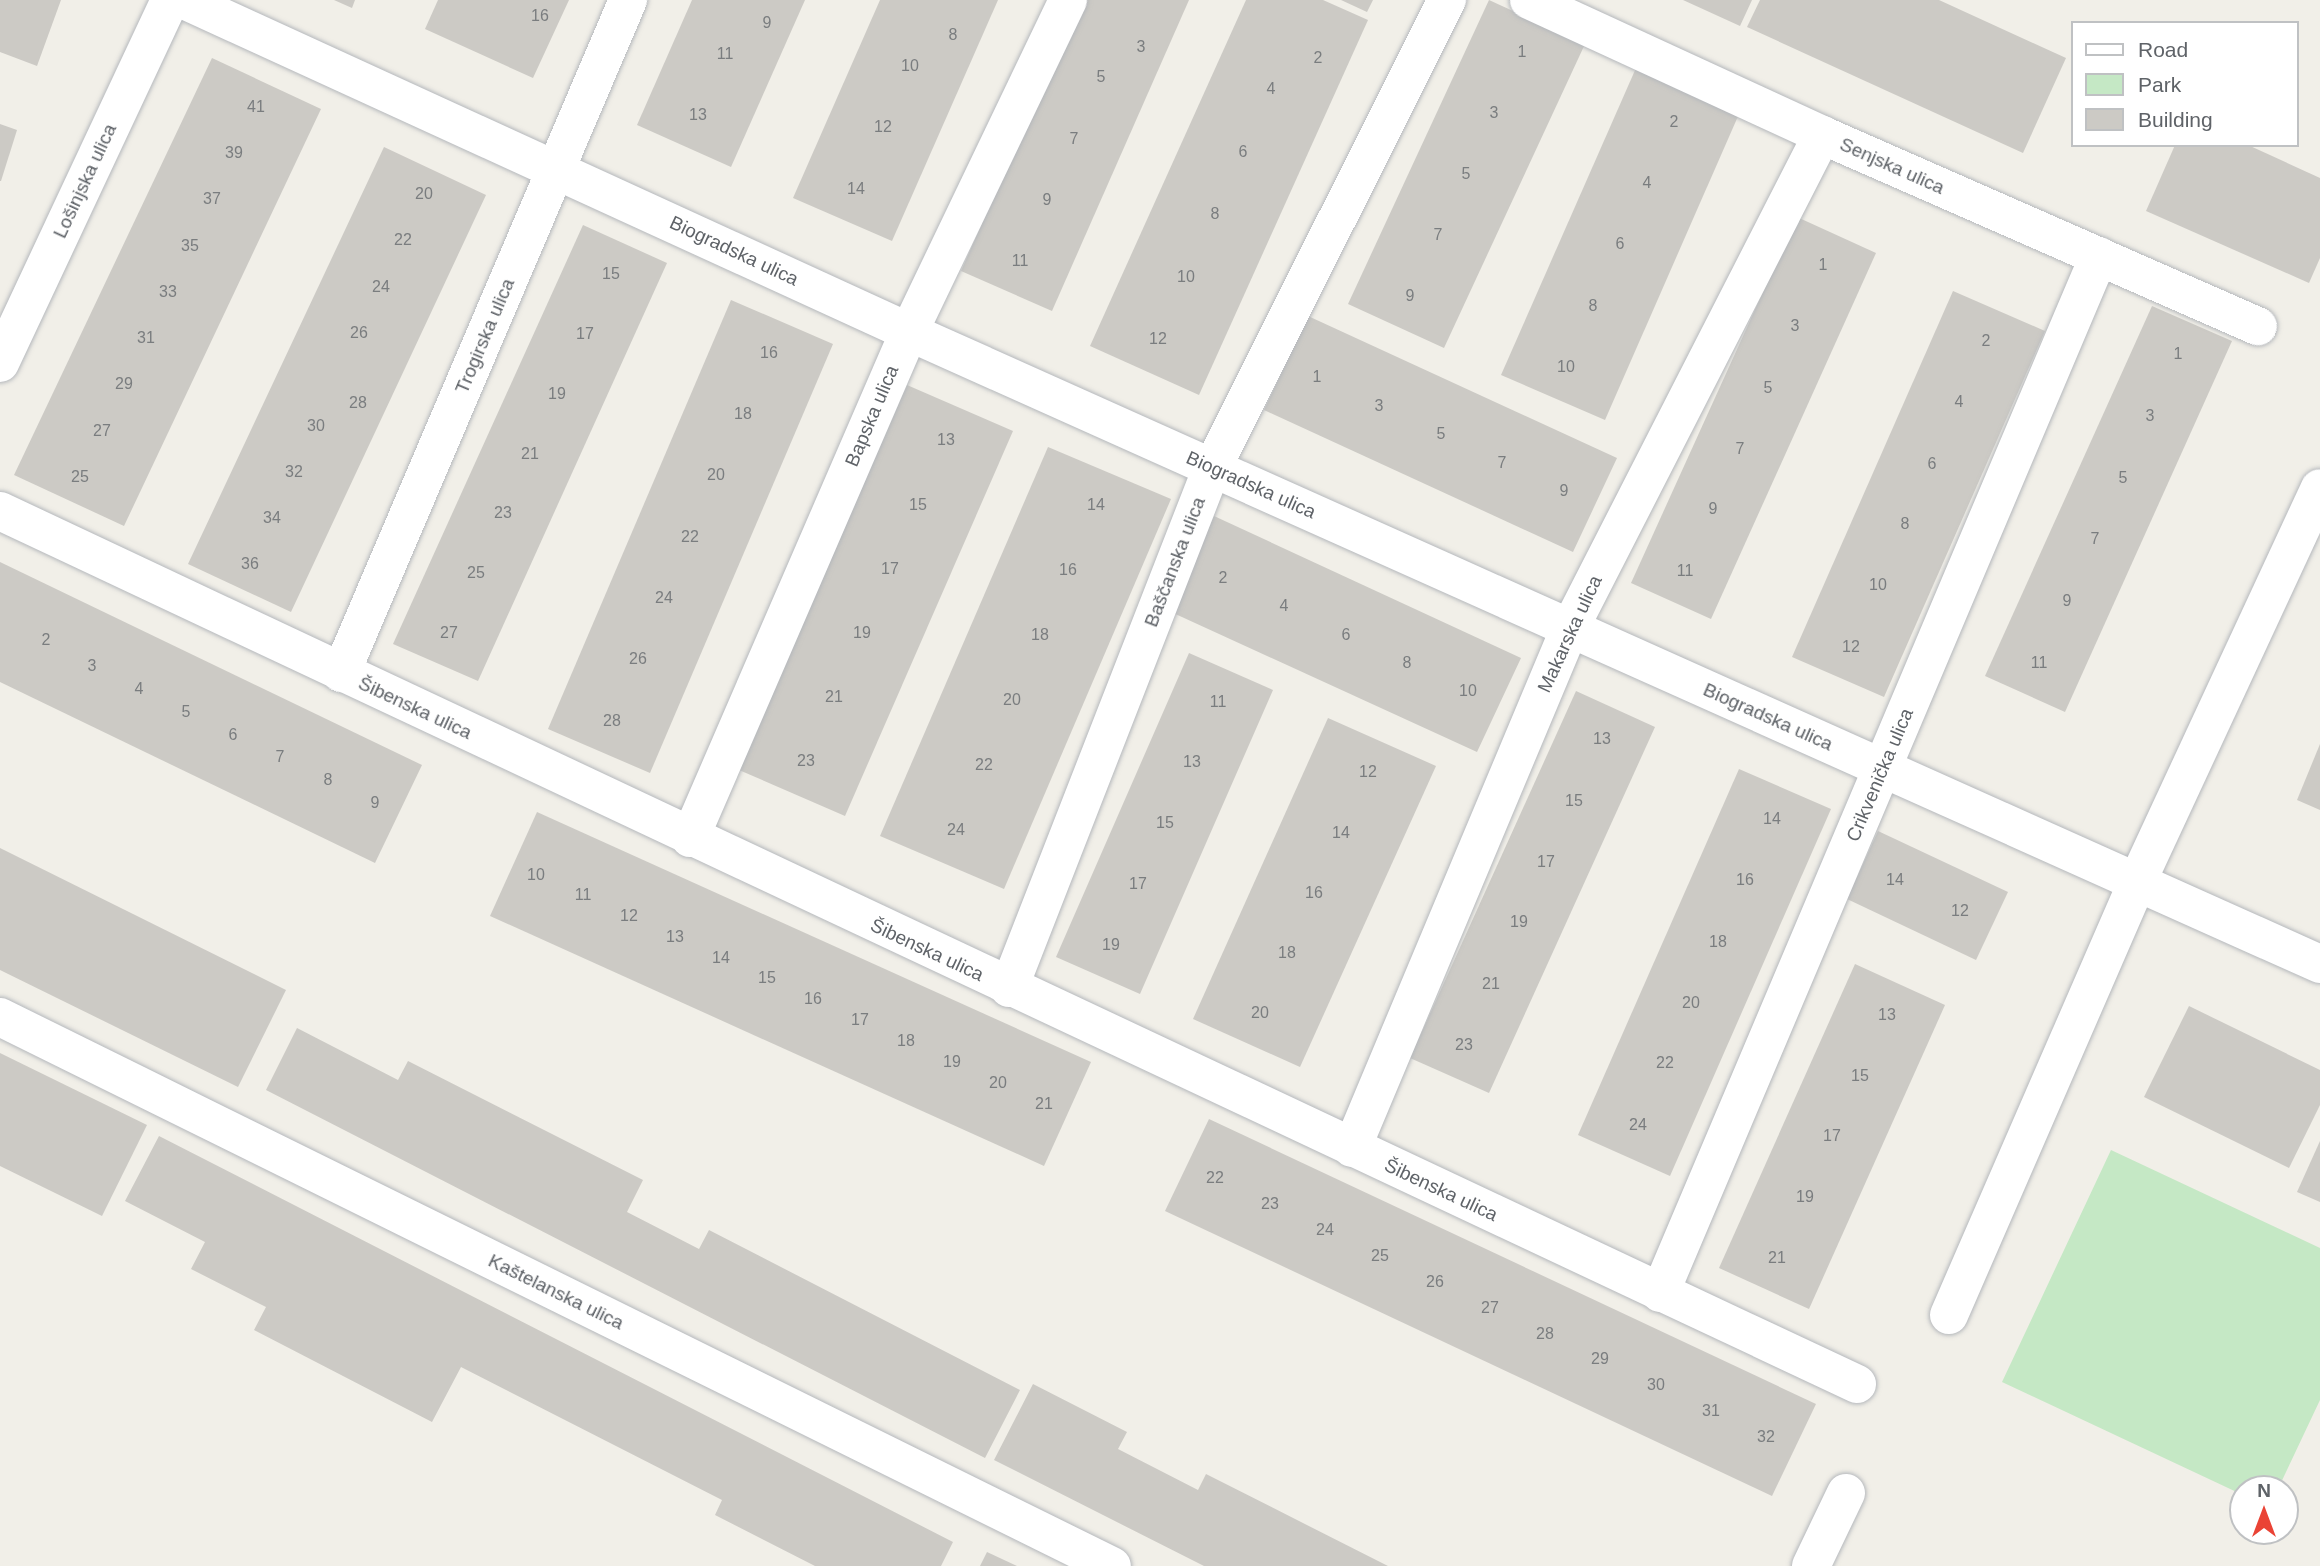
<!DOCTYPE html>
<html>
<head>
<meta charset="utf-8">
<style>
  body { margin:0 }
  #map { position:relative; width:2320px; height:1566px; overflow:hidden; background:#f1efe8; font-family:Helvetica,sans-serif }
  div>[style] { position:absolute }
  .green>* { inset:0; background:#c5e8c5 }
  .building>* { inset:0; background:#cccac5 }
  .roads { filter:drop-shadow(0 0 2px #b5b8bc) drop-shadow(0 0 2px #b5b8bc) }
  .minor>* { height:38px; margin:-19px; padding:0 19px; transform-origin:19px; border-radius:19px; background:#fff }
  span { translate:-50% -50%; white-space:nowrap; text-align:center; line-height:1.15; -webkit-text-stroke:5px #fff; paint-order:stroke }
  .number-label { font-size:16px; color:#7a7d7f }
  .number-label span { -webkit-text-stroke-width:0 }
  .street-label { font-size:19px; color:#5f6368 }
  .legend { position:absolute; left:2071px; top:21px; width:228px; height:126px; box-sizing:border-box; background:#fff; border:2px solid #bfc1c3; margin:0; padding:9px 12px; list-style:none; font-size:21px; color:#5f6368 }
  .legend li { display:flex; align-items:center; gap:14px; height:35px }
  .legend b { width:35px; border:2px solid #bfc1c3 }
  .north { position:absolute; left:2229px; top:1475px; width:70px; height:70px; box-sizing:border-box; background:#fff; border:2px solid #bfc1c3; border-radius:50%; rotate:0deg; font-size:19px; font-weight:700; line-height:28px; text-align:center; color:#5f6368 }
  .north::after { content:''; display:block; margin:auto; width:24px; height:32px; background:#ea4335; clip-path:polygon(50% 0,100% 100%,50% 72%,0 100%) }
</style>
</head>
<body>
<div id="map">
  <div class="green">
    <i style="clip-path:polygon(2111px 1150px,2320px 1248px,2320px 1400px,2278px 1489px,2243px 1489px,2243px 1495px,2002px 1382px)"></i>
  </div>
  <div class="building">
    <i style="clip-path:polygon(0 0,61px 0,37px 66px,0 52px)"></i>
    <i style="clip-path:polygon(334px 0,355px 0,352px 8px)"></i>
    <i style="clip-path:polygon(438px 0,569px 0,533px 78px,425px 29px)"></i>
    <i style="clip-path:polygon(692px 0,805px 0,731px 167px,637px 125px)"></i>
    <i style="clip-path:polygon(880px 0,998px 0,892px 241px,793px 198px)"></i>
    <i style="clip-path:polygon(1081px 0,1189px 0,1052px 311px,961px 271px)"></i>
    <i style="clip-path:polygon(1246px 0,1323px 0,1368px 20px,1199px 395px,1090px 346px)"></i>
    <i style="clip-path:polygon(1341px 0,1373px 0,1367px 12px)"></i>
    <i style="clip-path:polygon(1489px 0,1585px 44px,1444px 348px,1348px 304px)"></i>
    <i style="clip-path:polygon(1683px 0,1752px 0,1740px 26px)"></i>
    <i style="clip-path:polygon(1760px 0,1939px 0,2066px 58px,2023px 153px,1747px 27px)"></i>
    <i style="clip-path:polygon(212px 58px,321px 109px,124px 526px,14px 475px)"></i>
    <i style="clip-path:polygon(1636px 68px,1739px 114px,1605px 420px,1501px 375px)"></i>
    <i style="clip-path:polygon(0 124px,17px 130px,1px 181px,0 181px)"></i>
    <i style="clip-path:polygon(2175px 145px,2248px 145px,2320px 178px,2320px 258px,2309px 283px,2146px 211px)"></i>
    <i style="clip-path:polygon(384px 147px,486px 195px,291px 612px,188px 564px)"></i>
    <i style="clip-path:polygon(1797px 217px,1876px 253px,1711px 619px,1631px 583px)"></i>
    <i style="clip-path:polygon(583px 225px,667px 263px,478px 681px,393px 644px)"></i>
    <i style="clip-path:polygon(1953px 291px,2045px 331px,1884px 697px,1792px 657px)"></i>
    <i style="clip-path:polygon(731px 300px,833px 344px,650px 773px,548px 729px)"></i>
    <i style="clip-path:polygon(2152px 306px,2232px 341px,2065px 712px,1985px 676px)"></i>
    <i style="clip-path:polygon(1308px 316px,1617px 458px,1573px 552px,1264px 410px)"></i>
    <i style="clip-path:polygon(907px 385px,1013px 431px,845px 816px,739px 770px)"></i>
    <i style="clip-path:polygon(1048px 447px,1171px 499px,1004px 889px,880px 836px)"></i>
    <i style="clip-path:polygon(1214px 516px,1521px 658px,1477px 752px,1171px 612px)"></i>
    <i style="clip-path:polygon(0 562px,422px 765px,375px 863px,0 682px)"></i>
    <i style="clip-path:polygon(1189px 653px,1273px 690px,1140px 994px,1056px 957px)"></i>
    <i style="clip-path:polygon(1576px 691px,1655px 727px,1489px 1093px,1410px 1058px)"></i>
    <i style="clip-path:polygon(1328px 718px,1436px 766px,1300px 1067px,1193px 1019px)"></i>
    <i style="clip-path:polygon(2320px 744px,2320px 810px,2297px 800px)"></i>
    <i style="clip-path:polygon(1739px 769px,1831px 809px,1670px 1176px,1578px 1135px)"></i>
    <i style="clip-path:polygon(537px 812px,1091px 1062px,1044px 1166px,490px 916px)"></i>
    <i style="clip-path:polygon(1878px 831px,2008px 892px,1976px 960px,1847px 899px)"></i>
    <i style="clip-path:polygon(0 848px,286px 990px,238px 1087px,0 970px)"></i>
    <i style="clip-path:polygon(1855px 964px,1945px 1005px,1809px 1309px,1719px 1268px)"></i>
    <i style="clip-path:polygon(2189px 1006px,2320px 1070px,2320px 1105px,2289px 1168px,2144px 1097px)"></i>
    <i style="clip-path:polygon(297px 1028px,398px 1080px,408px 1061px,643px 1180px,627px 1212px,699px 1249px,709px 1230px,1020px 1390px,985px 1458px,266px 1090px)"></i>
    <i style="clip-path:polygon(0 1053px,147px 1125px,102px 1216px,0 1166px)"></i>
    <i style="clip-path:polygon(1209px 1119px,1816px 1404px,1772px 1496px,1165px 1211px)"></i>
    <i style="clip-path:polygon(159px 1136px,953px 1542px,941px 1566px,815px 1566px,715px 1515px,722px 1500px,461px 1367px,432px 1422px,254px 1330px,266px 1307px,191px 1269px,205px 1242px,125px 1201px)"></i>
    <i style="clip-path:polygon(2320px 1141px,2320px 1202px,2297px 1192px)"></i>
    <i style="clip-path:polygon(1033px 1384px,1127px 1432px,1118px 1449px,1198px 1490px,1206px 1474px,1388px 1566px,1204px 1566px,994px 1460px)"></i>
    <i style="clip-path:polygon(987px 1552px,1017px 1566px,980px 1566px)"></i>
  </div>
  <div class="roads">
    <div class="minor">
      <i style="left:184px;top:0;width:797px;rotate:24.6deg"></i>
      <i style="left:909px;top:332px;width:1546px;rotate:24.13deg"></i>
      <i style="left:1529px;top:0;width:323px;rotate:24.7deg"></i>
      <i style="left:1822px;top:135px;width:476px;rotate:23.7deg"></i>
      <i style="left:0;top:363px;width:401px;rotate:-64.9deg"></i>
      <i style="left:0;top:511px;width:2052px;rotate:25.18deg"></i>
      <i style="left:341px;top:673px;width:732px;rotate:-66.9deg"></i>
      <i style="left:690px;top:838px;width:551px;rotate:-66.6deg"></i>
      <i style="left:909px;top:332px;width:368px;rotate:-64.4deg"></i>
      <i style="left:1009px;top:988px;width:558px;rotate:-68.68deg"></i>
      <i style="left:1212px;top:468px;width:524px;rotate:-63.34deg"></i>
      <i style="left:0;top:1017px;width:1240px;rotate:26.28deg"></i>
      <i style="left:1352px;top:1148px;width:564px;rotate:-67.26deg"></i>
      <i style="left:1570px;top:628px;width:554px;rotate:-62.93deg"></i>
      <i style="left:1660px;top:1293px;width:1126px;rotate:-67.06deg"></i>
      <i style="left:1949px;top:1315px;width:472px;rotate:-66.5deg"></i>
      <i style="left:2137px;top:882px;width:434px;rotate:-65.1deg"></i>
      <i style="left:1811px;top:1566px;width:81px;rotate:-64.4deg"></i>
    </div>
  </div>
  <div class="number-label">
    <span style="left:540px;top:16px">16</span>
    <span style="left:767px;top:23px">9</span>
    <span style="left:953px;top:35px">8</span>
    <span style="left:1141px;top:47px">3</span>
    <span style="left:1522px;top:52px">1</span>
    <span style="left:725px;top:54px">11</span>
    <span style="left:1318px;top:58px">2</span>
    <span style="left:910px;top:66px">10</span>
    <span style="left:1101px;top:77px">5</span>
    <span style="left:1271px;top:89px">4</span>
    <span style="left:256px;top:107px">41</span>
    <span style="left:1494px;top:113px">3</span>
    <span style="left:698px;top:115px">13</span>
    <span style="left:1674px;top:122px">2</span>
    <span style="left:883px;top:127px">12</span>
    <span style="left:1074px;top:139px">7</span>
    <span style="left:1243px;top:152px">6</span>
    <span style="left:234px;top:153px">39</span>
    <span style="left:1466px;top:174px">5</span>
    <span style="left:1647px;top:183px">4</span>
    <span style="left:856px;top:189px">14</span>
    <span style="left:424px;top:194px">20</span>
    <span style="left:212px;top:199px">37</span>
    <span style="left:1047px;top:200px">9</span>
    <span style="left:1215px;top:214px">8</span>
    <span style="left:1438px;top:235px">7</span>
    <span style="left:403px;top:240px">22</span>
    <span style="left:1620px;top:244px">6</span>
    <span style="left:190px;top:246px">35</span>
    <span style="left:1020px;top:261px">11</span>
    <span style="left:1823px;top:265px">1</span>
    <span style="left:611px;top:274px">15</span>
    <span style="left:1186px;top:277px">10</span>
    <span style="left:381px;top:287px">24</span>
    <span style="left:168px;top:292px">33</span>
    <span style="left:1410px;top:296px">9</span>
    <span style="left:1593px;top:306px">8</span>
    <span style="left:1795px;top:326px">3</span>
    <span style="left:359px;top:333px">26</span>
    <span style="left:585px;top:334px">17</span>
    <span style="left:146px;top:338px">31</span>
    <span style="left:1158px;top:339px">12</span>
    <span style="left:1986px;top:341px">2</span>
    <span style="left:769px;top:353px">16</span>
    <span style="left:2178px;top:354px">1</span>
    <span style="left:1566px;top:367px">10</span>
    <span style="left:1317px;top:377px">1</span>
    <span style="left:124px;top:384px">29</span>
    <span style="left:1768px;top:388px">5</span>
    <span style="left:557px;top:394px">19</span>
    <span style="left:1959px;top:402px">4</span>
    <span style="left:358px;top:403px">28</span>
    <span style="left:1379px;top:406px">3</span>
    <span style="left:743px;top:414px">18</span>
    <span style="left:2150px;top:416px">3</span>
    <span style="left:316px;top:426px">30</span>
    <span style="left:102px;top:431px">27</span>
    <span style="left:1441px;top:434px">5</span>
    <span style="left:946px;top:440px">13</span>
    <span style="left:1740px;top:449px">7</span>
    <span style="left:530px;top:454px">21</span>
    <span style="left:1502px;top:463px">7</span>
    <span style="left:1932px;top:464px">6</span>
    <span style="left:294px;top:472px">32</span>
    <span style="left:716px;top:475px">20</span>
    <span style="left:80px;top:477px">25</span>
    <span style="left:2123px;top:478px">5</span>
    <span style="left:1564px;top:491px">9</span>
    <span style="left:918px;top:505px">15</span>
    <span style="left:1096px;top:505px">14</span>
    <span style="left:1713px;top:509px">9</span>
    <span style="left:503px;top:513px">23</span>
    <span style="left:272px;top:518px">34</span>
    <span style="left:1905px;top:524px">8</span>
    <span style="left:690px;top:537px">22</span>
    <span style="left:2095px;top:539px">7</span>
    <span style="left:250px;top:564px">36</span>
    <span style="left:890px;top:569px">17</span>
    <span style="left:1068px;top:570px">16</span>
    <span style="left:1685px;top:571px">11</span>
    <span style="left:476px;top:573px">25</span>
    <span style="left:1223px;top:578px">2</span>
    <span style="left:1878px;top:585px">10</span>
    <span style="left:664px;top:598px">24</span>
    <span style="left:2067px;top:601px">9</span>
    <span style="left:1284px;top:606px">4</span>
    <span style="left:449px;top:633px">27</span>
    <span style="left:862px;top:633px">19</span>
    <span style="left:1040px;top:635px">18</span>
    <span style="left:1346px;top:635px">6</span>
    <span style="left:46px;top:640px">2</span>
    <span style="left:1851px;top:647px">12</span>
    <span style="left:638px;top:659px">26</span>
    <span style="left:1407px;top:663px">8</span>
    <span style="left:2039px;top:663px">11</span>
    <span style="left:92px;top:666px">3</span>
    <span style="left:139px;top:689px">4</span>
    <span style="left:1468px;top:691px">10</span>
    <span style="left:834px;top:697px">21</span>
    <span style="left:1012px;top:700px">20</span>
    <span style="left:1218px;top:702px">11</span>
    <span style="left:186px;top:712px">5</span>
    <span style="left:612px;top:721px">28</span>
    <span style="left:233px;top:735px">6</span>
    <span style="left:1602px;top:739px">13</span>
    <span style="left:280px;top:757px">7</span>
    <span style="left:806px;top:761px">23</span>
    <span style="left:1192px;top:762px">13</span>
    <span style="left:984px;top:765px">22</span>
    <span style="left:1368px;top:772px">12</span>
    <span style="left:328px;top:780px">8</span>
    <span style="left:1574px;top:801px">15</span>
    <span style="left:375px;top:803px">9</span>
    <span style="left:1772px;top:819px">14</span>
    <span style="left:1165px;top:823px">15</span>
    <span style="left:956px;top:830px">24</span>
    <span style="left:1341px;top:833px">14</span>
    <span style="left:1546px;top:862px">17</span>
    <span style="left:536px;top:875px">10</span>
    <span style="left:1745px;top:880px">16</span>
    <span style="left:1895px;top:880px">14</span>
    <span style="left:1138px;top:884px">17</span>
    <span style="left:1314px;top:893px">16</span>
    <span style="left:583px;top:895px">11</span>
    <span style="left:1960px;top:911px">12</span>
    <span style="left:629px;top:916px">12</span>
    <span style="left:1519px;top:922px">19</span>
    <span style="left:675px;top:937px">13</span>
    <span style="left:1718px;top:942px">18</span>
    <span style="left:1111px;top:945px">19</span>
    <span style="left:1287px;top:953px">18</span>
    <span style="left:721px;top:958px">14</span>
    <span style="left:767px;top:978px">15</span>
    <span style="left:1491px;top:984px">21</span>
    <span style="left:813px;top:999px">16</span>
    <span style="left:1691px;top:1003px">20</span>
    <span style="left:1260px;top:1013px">20</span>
    <span style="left:1887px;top:1015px">13</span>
    <span style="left:860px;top:1020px">17</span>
    <span style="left:906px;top:1041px">18</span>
    <span style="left:1464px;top:1045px">23</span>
    <span style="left:952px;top:1062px">19</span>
    <span style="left:1665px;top:1063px">22</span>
    <span style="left:1860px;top:1076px">15</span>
    <span style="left:998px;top:1083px">20</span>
    <span style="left:1044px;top:1104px">21</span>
    <span style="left:1638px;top:1125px">24</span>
    <span style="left:1832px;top:1136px">17</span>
    <span style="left:1215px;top:1178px">22</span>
    <span style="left:1805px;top:1197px">19</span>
    <span style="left:1270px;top:1204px">23</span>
    <span style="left:1325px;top:1230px">24</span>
    <span style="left:1380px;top:1256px">25</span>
    <span style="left:1777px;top:1258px">21</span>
    <span style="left:1435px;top:1282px">26</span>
    <span style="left:1490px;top:1308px">27</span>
    <span style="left:1545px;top:1334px">28</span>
    <span style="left:1600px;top:1359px">29</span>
    <span style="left:1656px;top:1385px">30</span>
    <span style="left:1711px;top:1411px">31</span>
    <span style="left:1766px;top:1437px">32</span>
  </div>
  <div class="street-label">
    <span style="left:1892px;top:166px;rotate:24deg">Senjska ulica</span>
    <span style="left:85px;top:181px;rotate:-65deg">Lošinjska ulica</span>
    <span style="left:734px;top:251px;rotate:25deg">Biogradska ulica</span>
    <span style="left:485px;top:336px;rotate:-67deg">Trogirska ulica</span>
    <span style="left:872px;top:416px;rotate:-67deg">Bapska ulica</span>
    <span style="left:1251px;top:485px;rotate:24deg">Biogradska ulica</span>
    <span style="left:1175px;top:562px;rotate:-69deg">Baščanska ulica</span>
    <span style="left:1570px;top:634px;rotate:-65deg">Makarska ulica</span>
    <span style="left:415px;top:708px;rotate:25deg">Šibenska ulica</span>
    <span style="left:1768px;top:717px;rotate:24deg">Biogradska ulica</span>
    <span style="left:1880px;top:775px;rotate:-67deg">Crikvenička ulica</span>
    <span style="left:927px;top:950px;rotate:25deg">Šibenska ulica</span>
    <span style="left:1441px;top:1190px;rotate:25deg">Šibenska ulica</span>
    <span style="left:556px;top:1292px;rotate:26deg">Kaštelanska ulica</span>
  </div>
  <ul class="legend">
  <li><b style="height:9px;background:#fff"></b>Road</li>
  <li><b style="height:19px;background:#c5e8c5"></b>Park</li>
  <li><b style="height:19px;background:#cccac5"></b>Building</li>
  </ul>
  <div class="north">N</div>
</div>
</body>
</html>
